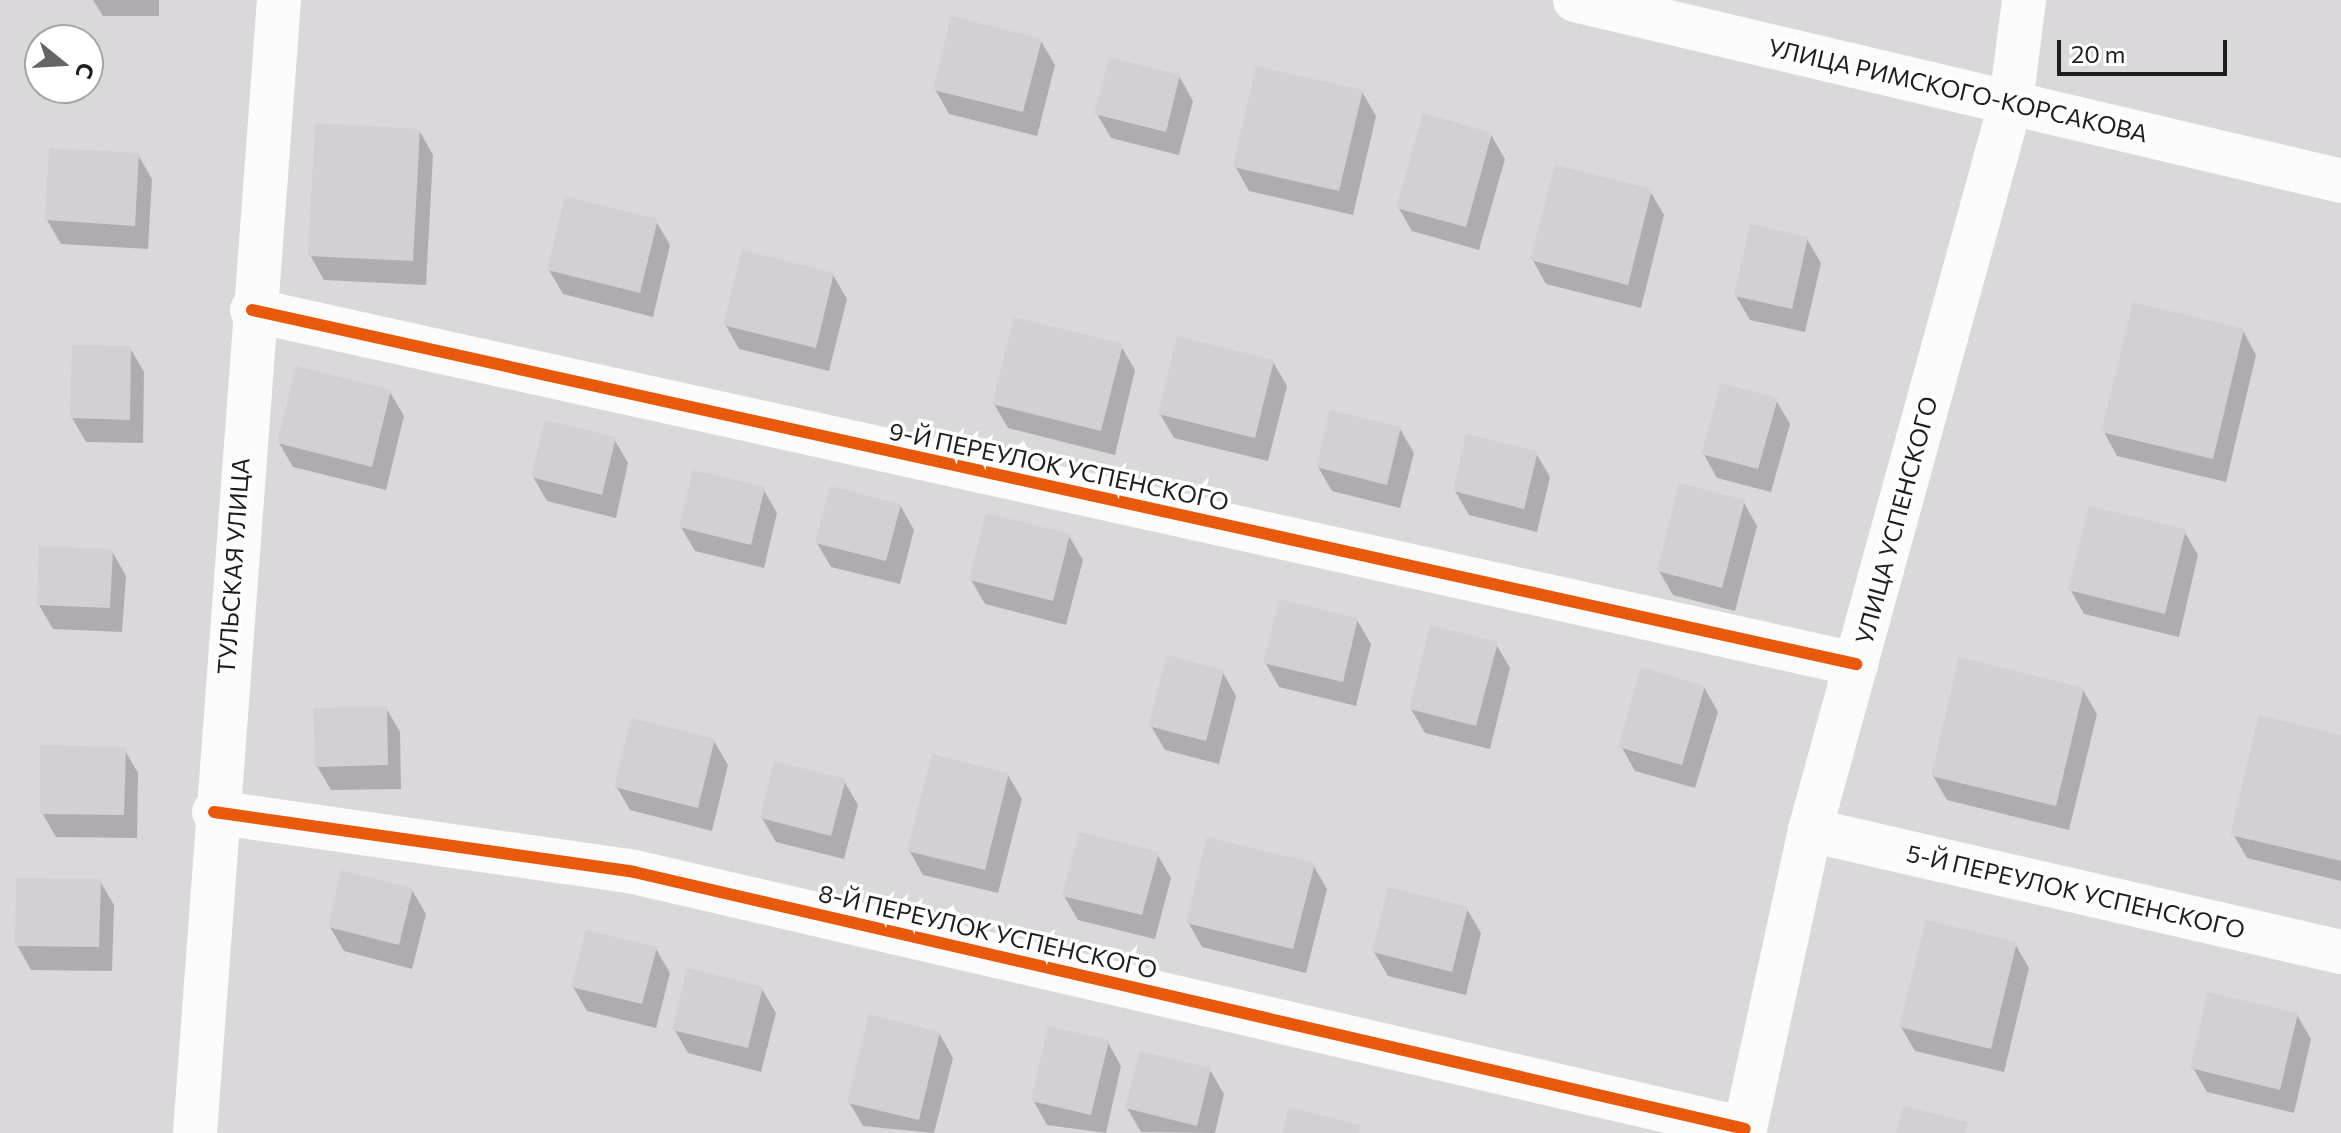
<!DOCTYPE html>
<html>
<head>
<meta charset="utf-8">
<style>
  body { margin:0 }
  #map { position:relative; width:2341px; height:1133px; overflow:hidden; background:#ece6ec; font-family:Commissioner,sans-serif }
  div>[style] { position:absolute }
  .residential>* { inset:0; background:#dbd8db }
  .shadow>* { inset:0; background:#0003 }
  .building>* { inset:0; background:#d4cfd5 }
  .street>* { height:44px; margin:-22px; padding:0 22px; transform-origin:22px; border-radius:22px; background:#fcfbfc }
  .cycleway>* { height:12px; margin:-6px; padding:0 6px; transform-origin:6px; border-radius:6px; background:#e8590c }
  span { translate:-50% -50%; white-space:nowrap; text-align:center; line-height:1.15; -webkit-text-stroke:7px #fff; paint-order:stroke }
  .street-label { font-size:24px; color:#1e1e1e }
  .north { position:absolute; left:24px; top:24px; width:80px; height:80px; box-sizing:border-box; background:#fff; border:2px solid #a5a5a5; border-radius:50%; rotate:108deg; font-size:22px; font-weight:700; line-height:32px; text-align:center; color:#1e1e1e }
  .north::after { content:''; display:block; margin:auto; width:28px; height:36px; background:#666466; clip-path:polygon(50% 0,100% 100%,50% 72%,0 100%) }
  .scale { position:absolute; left:2057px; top:40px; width:170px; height:36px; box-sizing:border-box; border:4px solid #1e1e1e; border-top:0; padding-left:10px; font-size:24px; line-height:28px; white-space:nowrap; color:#1e1e1e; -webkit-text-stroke:6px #fff; paint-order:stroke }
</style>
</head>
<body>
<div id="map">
  <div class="residential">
    <i style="clip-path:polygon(evenodd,0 0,2341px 0,2341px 1133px,0 1133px,0 0,40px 40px,88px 40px,88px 88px,40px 88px,40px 40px)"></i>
  </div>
  <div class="shadow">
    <i style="clip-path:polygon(93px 0,159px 0,159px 16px,103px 16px)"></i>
    <i style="clip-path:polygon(1041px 41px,1055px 65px,1037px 136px,949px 114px,935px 89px)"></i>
    <i style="clip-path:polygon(1179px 76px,1193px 101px,1179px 155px,1111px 138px,1097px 114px)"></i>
    <i style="clip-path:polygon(1362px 92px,1376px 116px,1353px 215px,1249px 191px,1235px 166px)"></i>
    <i style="clip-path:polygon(419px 130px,433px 155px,426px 285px,324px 280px,310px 255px)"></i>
    <i style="clip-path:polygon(1491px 135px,1505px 159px,1479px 250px,1412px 231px,1398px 207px)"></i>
    <i style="clip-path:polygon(138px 155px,152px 179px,148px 249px,61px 244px,47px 220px)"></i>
    <i style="clip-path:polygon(1650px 191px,1664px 215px,1641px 308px,1546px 284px,1532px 259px)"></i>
    <i style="clip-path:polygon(656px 221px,670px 245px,653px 317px,563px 294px,549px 270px)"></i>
    <i style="clip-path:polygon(1807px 239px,1821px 263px,1805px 332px,1750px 320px,1736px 296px)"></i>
    <i style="clip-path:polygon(833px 275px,847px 299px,829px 371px,739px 349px,725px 324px)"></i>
    <i style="clip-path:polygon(2243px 331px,2256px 355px,2226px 482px,2117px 456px,2104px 432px)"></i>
    <i style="clip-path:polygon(1121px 346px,1135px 370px,1115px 455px,1008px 428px,994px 404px)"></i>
    <i style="clip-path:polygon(130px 348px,144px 372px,143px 443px,86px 442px,72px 418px)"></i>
    <i style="clip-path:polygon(1273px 362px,1287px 386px,1268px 461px,1174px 438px,1160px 414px)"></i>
    <i style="clip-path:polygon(390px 392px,404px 416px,386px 490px,293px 467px,279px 443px)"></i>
    <i style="clip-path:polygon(1776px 400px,1790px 424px,1771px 492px,1717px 478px,1703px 453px)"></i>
    <i style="clip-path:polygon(1400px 429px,1414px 453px,1400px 508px,1332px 491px,1318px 467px)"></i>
    <i style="clip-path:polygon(614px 439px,628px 463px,616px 518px,547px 501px,533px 477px)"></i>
    <i style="clip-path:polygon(1536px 453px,1550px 477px,1537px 532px,1469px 515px,1455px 491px)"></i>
    <i style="clip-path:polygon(763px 489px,777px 513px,764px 568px,695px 551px,681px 527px)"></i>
    <i style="clip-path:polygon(1743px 501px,1757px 526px,1735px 611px,1673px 595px,1659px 571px)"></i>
    <i style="clip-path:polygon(900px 505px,914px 530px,900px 584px,831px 567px,817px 543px)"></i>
    <i style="clip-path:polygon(2184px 531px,2198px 555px,2179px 637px,2084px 614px,2070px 589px)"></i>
    <i style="clip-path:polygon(1069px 536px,1083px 560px,1066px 625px,985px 604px,971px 580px)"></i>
    <i style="clip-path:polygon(112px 551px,126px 576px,122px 632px,53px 629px,39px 605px)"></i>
    <i style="clip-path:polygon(1357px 620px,1371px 644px,1356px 706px,1279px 687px,1265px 662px)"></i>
    <i style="clip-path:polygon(1496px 644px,1510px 668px,1490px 749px,1425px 733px,1411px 709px)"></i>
    <i style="clip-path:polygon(1222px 671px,1236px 696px,1219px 764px,1165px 750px,1151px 726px)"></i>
    <i style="clip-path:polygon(1704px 687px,1718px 712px,1695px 788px,1635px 771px,1621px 746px)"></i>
    <i style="clip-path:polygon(2083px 690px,2097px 714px,2069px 830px,1947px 800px,1933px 776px)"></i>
    <i style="clip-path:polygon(386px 708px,400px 732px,401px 789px,331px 790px,317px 766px)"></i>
    <i style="clip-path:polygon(2341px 737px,2341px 881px,2247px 858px,2233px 834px)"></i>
    <i style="clip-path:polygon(714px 741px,728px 765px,712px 831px,630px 810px,616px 786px)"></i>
    <i style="clip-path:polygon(124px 749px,138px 773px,137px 838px,56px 837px,42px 813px)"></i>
    <i style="clip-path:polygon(1008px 775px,1022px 799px,998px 893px,923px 875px,909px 850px)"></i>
    <i style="clip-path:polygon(844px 781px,858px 805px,844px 859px,776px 842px,762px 818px)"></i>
    <i style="clip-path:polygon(1157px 854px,1171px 878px,1155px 939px,1078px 920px,1064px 896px)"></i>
    <i style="clip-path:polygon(1313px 865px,1327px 889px,1306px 973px,1202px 947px,1188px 922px)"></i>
    <i style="clip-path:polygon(100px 881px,114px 905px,112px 971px,31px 970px,17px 945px)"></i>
    <i style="clip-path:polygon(412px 890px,426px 914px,412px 969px,344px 951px,330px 927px)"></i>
    <i style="clip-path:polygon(1467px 909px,1481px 933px,1466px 995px,1388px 976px,1374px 952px)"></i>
    <i style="clip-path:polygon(2015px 944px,2029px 968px,2004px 1072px,1915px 1051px,1901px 1027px)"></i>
    <i style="clip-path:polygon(656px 949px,670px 973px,656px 1028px,587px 1011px,573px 987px)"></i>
    <i style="clip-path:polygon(762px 989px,776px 1013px,761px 1072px,688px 1053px,674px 1029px)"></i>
    <i style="clip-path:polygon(2297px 1015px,2311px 1039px,2294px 1113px,2207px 1092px,2193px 1068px)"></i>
    <i style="clip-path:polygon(939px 1033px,953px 1058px,934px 1133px,863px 1126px,849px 1102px)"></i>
    <i style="clip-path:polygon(1107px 1041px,1121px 1066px,1106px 1133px,1047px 1125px,1033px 1100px)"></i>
    <i style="clip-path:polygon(1210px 1070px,1224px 1094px,1215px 1133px,1141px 1132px,1127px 1108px)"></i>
  </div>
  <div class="building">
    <i style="clip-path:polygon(951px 16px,1042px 39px,1023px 112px,933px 90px)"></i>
    <i style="clip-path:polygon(1109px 57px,1180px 75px,1166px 132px,1094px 114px)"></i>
    <i style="clip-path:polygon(1256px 66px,1363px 90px,1339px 191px,1233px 167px)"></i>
    <i style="clip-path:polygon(1423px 113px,1492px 133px,1466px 227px,1396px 208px)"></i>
    <i style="clip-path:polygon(315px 123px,420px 129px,413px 261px,308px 256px)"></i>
    <i style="clip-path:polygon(49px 148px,139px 153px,135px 226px,45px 220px)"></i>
    <i style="clip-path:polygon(1555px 165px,1652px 189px,1628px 285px,1530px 260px)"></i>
    <i style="clip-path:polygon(565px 196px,658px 219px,640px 293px,547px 270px)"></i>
    <i style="clip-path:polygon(1750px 224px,1808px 237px,1792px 309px,1734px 296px)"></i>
    <i style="clip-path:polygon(742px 250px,834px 273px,816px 348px,723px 325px)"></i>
    <i style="clip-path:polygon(2133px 302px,2244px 329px,2213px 459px,2101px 432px)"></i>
    <i style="clip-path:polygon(1014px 317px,1123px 344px,1101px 431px,992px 404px)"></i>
    <i style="clip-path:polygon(1177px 336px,1274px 360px,1255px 438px,1158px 414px)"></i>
    <i style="clip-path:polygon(72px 345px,131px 346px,130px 420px,70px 418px)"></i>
    <i style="clip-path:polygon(296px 366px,391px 390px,372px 467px,277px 443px)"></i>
    <i style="clip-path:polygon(1721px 383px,1778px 398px,1758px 469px,1701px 454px)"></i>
    <i style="clip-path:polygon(1330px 410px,1401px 427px,1387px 485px,1316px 467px)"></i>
    <i style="clip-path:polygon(545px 420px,616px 437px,602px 495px,531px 477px)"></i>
    <i style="clip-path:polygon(1466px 434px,1538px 451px,1524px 509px,1453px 491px)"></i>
    <i style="clip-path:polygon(693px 470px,765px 487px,751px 545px,679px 527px)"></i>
    <i style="clip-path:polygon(1679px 483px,1745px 500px,1722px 588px,1657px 571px)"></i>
    <i style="clip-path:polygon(830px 486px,901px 504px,886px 561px,815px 543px)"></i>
    <i style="clip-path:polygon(2089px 506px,2186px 529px,2165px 614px,2068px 590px)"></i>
    <i style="clip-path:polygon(986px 513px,1070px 534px,1053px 601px,969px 580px)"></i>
    <i style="clip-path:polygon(39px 546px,113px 549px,110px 608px,37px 605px)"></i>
    <i style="clip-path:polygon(1279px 599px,1358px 618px,1343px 682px,1263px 663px)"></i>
    <i style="clip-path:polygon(1430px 625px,1498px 642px,1476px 726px,1409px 709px)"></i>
    <i style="clip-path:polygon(1167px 655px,1224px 670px,1206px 741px,1148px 726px)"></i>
    <i style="clip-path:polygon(1959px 657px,2084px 688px,2056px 806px,1931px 776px)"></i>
    <i style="clip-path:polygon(1641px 667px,1705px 686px,1682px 765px,1618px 747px)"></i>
    <i style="clip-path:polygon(387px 706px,388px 765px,315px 767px,313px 708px)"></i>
    <i style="clip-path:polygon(2259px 715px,2341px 735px,2341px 861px,2230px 835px)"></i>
    <i style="clip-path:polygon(631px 718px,715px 739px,698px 808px,614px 787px)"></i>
    <i style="clip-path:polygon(40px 745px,126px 747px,124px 815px,40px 814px)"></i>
    <i style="clip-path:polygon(932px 754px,1009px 773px,985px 870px,907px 851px)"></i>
    <i style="clip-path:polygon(774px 761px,846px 779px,831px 836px,760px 818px)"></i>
    <i style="clip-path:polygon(1079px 832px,1159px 852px,1142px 915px,1062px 896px)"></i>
    <i style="clip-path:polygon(1207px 837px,1315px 863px,1293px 949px,1186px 923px)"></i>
    <i style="clip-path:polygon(341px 870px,413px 888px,399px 945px,328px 927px)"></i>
    <i style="clip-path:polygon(16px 878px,101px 879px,99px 947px,15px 946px)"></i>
    <i style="clip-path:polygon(1388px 887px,1468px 907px,1452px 972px,1372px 952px)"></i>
    <i style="clip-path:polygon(1926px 920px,2017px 942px,1991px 1049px,1899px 1027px)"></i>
    <i style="clip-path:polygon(586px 930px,657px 947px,642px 1004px,571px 987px)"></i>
    <i style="clip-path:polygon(687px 968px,763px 987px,748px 1048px,672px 1030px)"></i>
    <i style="clip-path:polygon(2208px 992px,2298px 1013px,2280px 1090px,2190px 1068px)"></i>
    <i style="clip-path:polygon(869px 1014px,940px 1032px,919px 1120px,847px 1103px)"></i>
    <i style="clip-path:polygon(1048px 1026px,1109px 1040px,1091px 1115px,1031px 1101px)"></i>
    <i style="clip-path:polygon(1140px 1051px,1211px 1068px,1197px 1126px,1125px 1108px)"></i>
    <i style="clip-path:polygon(1903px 1106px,1968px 1122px,1965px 1133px,1896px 1133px)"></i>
    <i style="clip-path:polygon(1289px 1107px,1361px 1125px,1359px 1133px,1283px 1133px)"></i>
  </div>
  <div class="street">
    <i style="left:1575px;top:0;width:787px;rotate:13.29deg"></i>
    <i style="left:252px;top:310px;width:1643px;rotate:12.45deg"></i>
    <i style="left:214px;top:812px;width:424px;rotate:8.1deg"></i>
    <i style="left:634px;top:872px;width:1140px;rotate:13.02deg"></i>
    <i style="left:1810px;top:830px;width:545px;rotate:12.94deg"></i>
    <i style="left:195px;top:1133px;width:1136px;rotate:-85.76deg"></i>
    <i style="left:1744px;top:1133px;width:310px;rotate:-77.7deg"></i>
    <i style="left:1810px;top:830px;width:755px;rotate:-74.57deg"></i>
    <i style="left:2011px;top:102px;width:103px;rotate:-82.7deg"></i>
  </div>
  <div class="cycleway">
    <i style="left:252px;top:310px;width:1643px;rotate:12.45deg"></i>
    <i style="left:214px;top:812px;width:424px;rotate:8.1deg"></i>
    <i style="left:634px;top:872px;width:1140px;rotate:13.02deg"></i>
  </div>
  <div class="street-label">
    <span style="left:1958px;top:90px;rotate:13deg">УЛИЦА РИМСКОГО-КОРСАКОВА</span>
    <span style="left:1059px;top:466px;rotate:12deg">9-Й ПЕРЕУЛОК УСПЕНСКОГО</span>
    <span style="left:1896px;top:520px;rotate:-75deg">УЛИЦА УСПЕНСКОГО</span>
    <span style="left:233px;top:566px;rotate:-86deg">ТУЛЬСКАЯ УЛИЦА</span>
    <span style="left:2076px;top:891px;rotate:13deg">5-Й ПЕРЕУЛОК УСПЕНСКОГО</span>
    <span style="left:988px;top:931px;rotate:13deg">8-Й ПЕРЕУЛОК УСПЕНСКОГО</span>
  </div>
  <div class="north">С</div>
  <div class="scale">20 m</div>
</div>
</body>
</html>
